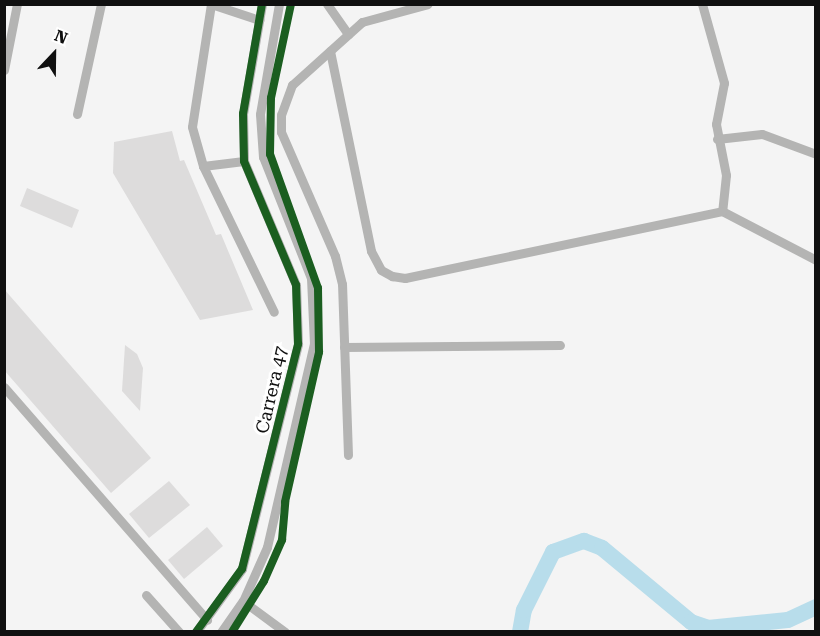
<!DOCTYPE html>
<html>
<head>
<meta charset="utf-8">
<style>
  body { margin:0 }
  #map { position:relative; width:820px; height:636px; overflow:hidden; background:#f4f4f4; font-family:"Roboto Serif",serif }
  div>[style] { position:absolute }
  .river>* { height:16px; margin:-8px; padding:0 8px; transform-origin:8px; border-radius:8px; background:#b8ddeb }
  .building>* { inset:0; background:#dddcdc }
  .minor>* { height:9px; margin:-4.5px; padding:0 4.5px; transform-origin:4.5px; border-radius:4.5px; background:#b4b4b3 }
  .cycleway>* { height:8px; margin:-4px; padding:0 4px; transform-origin:4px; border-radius:4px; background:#1b5e20 }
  span { translate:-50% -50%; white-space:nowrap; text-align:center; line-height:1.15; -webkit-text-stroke:6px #fff; paint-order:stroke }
  .street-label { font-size:18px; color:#101010 }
  .frame { position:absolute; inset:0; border:6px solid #101010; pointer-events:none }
  .north { position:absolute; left:24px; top:24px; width:60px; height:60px; -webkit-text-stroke:4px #fff; paint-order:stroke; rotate:22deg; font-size:16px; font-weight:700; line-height:24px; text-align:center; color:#101010 }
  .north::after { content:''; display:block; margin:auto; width:21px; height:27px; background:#101010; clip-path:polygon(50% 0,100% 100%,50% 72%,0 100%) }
</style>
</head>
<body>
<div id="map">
  <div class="river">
    <i style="left:520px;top:632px;width:22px;rotate:-80deg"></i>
    <i style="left:524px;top:610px;width:65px;rotate:-63.4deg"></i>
    <i style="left:553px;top:552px;width:33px;rotate:-20deg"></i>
    <i style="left:584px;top:541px;width:19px;rotate:21deg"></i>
    <i style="left:602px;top:548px;width:116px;rotate:39.7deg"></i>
    <i style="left:691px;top:622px;width:18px;rotate:19deg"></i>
    <i style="left:708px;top:628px;width:80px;rotate:-5.7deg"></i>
    <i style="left:788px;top:620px;width:31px;rotate:-25deg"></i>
  </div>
  <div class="building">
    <i style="clip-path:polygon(172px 131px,180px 161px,184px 160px,216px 235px,221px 234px,253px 310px,200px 320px,113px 173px,114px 142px)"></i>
    <i style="clip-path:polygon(27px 188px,79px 210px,72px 228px,20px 206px)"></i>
    <i style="clip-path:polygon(4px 289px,151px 458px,111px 493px,4px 370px)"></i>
    <i style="clip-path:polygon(125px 345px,137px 354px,143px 368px,140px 411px,122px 391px)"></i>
    <i style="clip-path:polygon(169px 481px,190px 505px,149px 538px,129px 514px)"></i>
    <i style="clip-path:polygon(207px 527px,223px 546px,184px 579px,168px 560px)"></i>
  </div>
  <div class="minor">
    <i style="left:211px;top:4px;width:124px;rotate:98.8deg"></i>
    <i style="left:192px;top:127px;width:41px;rotate:74.2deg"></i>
    <i style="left:203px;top:166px;width:162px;rotate:64.1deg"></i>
    <i style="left:211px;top:4px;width:51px;rotate:18.4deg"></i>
    <i style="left:327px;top:4px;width:37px;rotate:55deg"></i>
    <i style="left:702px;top:4px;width:82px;rotate:74.4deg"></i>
    <i style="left:724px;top:83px;width:42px;rotate:101deg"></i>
    <i style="left:716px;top:124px;width:52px;rotate:78.9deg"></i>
    <i style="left:726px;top:175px;width:36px;rotate:96deg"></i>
    <i style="left:722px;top:211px;width:106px;rotate:27.5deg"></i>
    <i style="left:330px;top:51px;width:204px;rotate:78.4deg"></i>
    <i style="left:371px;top:251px;width:21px;rotate:62deg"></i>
    <i style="left:381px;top:270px;width:13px;rotate:29deg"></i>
    <i style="left:392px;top:276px;width:13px;rotate:9deg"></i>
    <i style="left:405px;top:278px;width:324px;rotate:-11.9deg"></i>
    <i style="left:4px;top:70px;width:67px;rotate:-78.9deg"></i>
    <i style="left:77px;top:114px;width:113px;rotate:-77.7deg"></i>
    <i style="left:717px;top:139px;width:45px;rotate:-6.3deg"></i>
    <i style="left:762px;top:134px;width:58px;rotate:20.3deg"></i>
    <i style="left:203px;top:166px;width:41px;rotate:-7deg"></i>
    <i style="left:344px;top:347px;width:216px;rotate:-0.5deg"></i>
    <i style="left:4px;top:387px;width:309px;rotate:48.9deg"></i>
    <i style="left:348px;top:455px;width:171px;rotate:-92deg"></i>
    <i style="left:342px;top:284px;width:29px;rotate:-104deg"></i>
    <i style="left:335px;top:256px;width:135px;rotate:-113.5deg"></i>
    <i style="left:281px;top:132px;width:17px;rotate:-90deg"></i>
    <i style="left:281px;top:115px;width:32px;rotate:-70deg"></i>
    <i style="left:292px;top:85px;width:94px;rotate:-42deg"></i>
    <i style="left:362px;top:22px;width:68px;rotate:-15.3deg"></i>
    <i style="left:146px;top:595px;width:50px;rotate:48.3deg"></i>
    <i style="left:243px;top:601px;width:52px;rotate:36.4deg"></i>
    <i style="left:196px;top:632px;width:78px;rotate:-53.9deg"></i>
    <i style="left:242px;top:569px;width:232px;rotate:-76deg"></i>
    <i style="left:298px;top:344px;width:59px;rotate:-91.9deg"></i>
    <i style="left:296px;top:285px;width:134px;rotate:-112.8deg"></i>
    <i style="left:244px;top:161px;width:47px;rotate:-91.2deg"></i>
    <i style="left:243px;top:114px;width:112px;rotate:-80.2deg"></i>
    <i style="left:221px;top:632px;width:38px;rotate:-55deg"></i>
    <i style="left:243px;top:601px;width:59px;rotate:-66deg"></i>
    <i style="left:267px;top:547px;width:208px;rotate:-77deg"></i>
    <i style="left:314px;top:344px;width:66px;rotate:-92.6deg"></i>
    <i style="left:311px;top:278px;width:130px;rotate:-111.6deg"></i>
    <i style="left:263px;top:157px;width:43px;rotate:-94deg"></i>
    <i style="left:260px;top:114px;width:112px;rotate:-80.2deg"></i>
  </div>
  <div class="cycleway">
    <i style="left:196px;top:632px;width:78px;rotate:-53.9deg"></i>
    <i style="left:242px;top:569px;width:232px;rotate:-76deg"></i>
    <i style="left:298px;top:344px;width:59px;rotate:-91.9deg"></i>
    <i style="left:296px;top:285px;width:134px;rotate:-112.8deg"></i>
    <i style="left:244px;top:161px;width:47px;rotate:-91.2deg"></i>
    <i style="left:243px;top:114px;width:112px;rotate:-80.2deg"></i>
    <i style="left:232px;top:632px;width:60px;rotate:-57.9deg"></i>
    <i style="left:264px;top:581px;width:45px;rotate:-66.3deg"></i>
    <i style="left:282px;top:540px;width:38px;rotate:-85deg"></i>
    <i style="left:285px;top:502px;width:154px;rotate:-77.2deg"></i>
    <i style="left:319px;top:352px;width:64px;rotate:-90.9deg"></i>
    <i style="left:318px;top:288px;width:142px;rotate:-109.7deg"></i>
    <i style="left:270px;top:154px;width:56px;rotate:-89deg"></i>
    <i style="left:271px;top:98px;width:96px;rotate:-78deg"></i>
  </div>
  <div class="street-label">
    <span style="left:272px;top:390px;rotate:-77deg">Carrera 47</span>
  </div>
  <div class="frame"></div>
  <div class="north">N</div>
</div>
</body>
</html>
